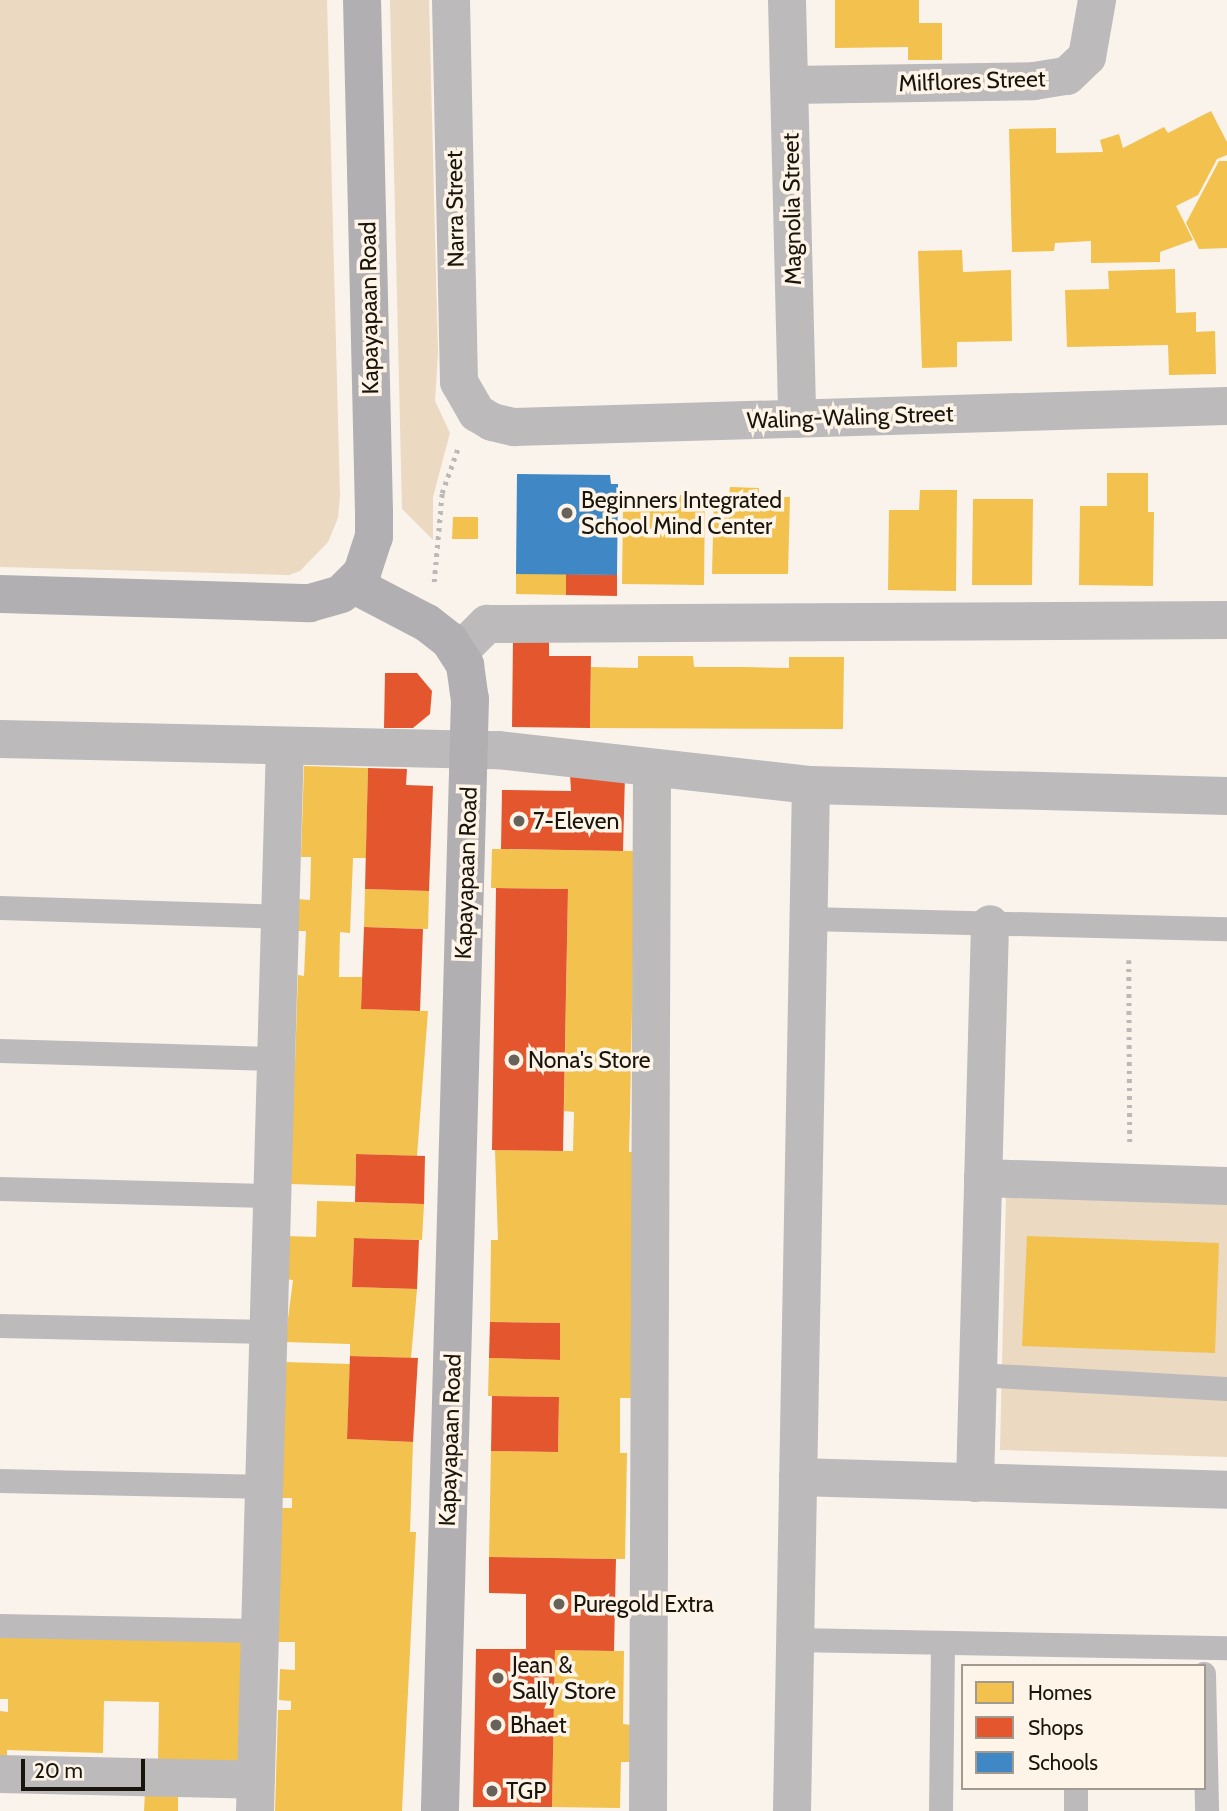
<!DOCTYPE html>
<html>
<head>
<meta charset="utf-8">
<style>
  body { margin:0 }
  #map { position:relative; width:1227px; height:1811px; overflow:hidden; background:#f9f3ec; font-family:Cabin,sans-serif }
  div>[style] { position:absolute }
  .green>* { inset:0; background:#ebd9c1 }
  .homes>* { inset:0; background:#f2c14e }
  .shops>* { inset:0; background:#e4572e }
  .schools>* { inset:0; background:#3f88c5 }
  .path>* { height:4.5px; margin-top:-2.25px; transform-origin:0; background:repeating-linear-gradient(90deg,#bbb9b8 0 3.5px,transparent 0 8.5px) }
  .lane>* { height:24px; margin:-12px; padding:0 12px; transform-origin:12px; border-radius:12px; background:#bdbabc }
  .street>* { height:38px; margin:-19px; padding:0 19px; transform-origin:19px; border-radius:19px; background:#bdbabc }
  .secondary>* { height:38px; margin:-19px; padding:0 19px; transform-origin:19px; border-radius:19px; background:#b1afb1 }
  .dots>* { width:19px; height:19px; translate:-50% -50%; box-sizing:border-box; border:4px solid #fef4e7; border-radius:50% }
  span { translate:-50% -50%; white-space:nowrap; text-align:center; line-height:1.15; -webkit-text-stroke:7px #fef4e7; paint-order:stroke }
  .street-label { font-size:23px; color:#19140c }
  .poi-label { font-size:23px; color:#19140c }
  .left { translate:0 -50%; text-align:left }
  .legend { position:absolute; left:961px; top:1664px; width:245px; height:126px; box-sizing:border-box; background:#fef4e7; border:2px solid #a29a8f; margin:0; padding:9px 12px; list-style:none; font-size:21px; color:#19140c }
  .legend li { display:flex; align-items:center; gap:14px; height:35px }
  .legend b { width:35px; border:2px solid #a29a8f }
  .scale { position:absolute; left:21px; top:1759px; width:124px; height:32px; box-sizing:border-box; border:4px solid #19140c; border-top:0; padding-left:9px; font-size:21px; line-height:24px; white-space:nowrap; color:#19140c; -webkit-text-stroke:5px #fef4e7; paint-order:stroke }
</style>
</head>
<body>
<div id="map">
  <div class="green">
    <i style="clip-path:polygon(0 0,327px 0,340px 496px,338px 518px,328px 542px,300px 571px,289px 575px,0 567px)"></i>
    <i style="clip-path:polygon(390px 0,429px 0,438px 352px,435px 401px,450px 433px,433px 497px,433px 540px,402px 509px)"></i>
    <i style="clip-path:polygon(1006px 1193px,1227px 1200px,1227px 1457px,1000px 1450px)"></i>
  </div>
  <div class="homes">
    <i style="clip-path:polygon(835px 0,919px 0,919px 23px,942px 23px,942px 60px,908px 60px,908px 47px,835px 48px)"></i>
    <i style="clip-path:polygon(1211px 111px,1227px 142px,1227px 155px,1217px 159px,1198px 195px,1176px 206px,1193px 240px,1160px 252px,1160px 262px,1091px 263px,1091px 241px,1055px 243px,1054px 251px,1012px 252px,1009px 129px,1056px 128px,1056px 153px,1103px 152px,1100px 140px,1119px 134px,1123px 148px,1164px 127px,1168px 133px)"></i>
    <i style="clip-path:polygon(1219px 161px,1227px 161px,1227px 248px,1199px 249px,1186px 223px)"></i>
    <i style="clip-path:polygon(962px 250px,963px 272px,1011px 270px,1012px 341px,957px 342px,957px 367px,922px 368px,918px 251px)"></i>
    <i style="clip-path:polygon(1175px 269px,1176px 313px,1196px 312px,1196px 332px,1215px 331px,1216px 374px,1169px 375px,1168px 345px,1067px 347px,1065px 290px,1109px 289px,1108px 271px)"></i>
    <i style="clip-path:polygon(1107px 473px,1148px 473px,1148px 512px,1154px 512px,1153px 586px,1079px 585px,1080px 506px,1107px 506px)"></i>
    <i style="clip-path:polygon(730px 487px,759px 488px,759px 497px,790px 497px,788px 574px,712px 574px,714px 497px,729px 497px)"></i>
    <i style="clip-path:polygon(920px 490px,957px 490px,956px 591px,888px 590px,889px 510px,919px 510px)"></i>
    <i style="clip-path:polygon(669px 495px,705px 495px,704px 585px,622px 584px,623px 511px,669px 511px)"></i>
    <i style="clip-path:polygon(973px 499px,1033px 499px,1032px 585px,972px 585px)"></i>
    <i style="clip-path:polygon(453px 517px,478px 517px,478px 539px,452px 539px)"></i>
    <i style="clip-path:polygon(516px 574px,566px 574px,566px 595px,516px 594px)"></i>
    <i style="clip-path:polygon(638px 656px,693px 656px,694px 667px,744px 667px,789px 668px,789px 657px,844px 657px,843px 729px,590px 728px,591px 667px,638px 668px)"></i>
    <i style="clip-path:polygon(304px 766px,368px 768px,366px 858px,353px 858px,350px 933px,340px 932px,339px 977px,362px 977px,361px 1009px,428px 1011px,417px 1156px,356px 1154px,355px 1186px,290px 1184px,290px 1064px,295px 1065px,298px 975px,304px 976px,306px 931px,295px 931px,296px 899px,310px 900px,311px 857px,301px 857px)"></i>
    <i style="clip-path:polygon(492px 849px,635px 851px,630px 1113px,629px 1152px,637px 1152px,632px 1398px,620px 1398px,620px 1453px,627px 1453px,625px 1559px,489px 1557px,491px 1451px,558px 1452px,559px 1397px,488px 1396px,489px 1358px,560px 1360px,560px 1323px,490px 1322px,491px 1240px,498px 1240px,495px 1150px,573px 1151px,574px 1112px,564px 1111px,568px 889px,491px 888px)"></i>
    <i style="clip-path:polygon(365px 889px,429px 891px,428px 929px,364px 927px)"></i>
    <i style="clip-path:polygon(317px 1201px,424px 1204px,422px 1240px,354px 1238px,352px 1287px,417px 1289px,411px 1358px,350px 1356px,350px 1344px,285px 1342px,293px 1280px,285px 1279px,286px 1236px,316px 1237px)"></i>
    <i style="clip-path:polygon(1027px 1236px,1219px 1243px,1215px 1353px,1022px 1346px)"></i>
    <i style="clip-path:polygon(285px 1362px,350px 1364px,347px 1439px,413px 1442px,410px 1532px,416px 1532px,402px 1811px,275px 1811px,278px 1710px,291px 1710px,291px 1701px,279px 1700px,280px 1669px,295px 1670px,295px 1642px,277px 1642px,281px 1508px,292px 1508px,292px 1498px,281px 1498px)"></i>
    <i style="clip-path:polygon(0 1637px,252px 1642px,249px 1764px,158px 1762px,159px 1702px,104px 1701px,103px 1753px,7px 1750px,7px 1759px,0 1759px,0 1711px,8px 1712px,8px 1699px,0 1699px)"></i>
    <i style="clip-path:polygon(555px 1650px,624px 1651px,623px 1724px,631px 1725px,631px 1762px,621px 1762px,620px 1808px,552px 1807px)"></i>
    <i style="clip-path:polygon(145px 1793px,178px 1794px,178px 1811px,144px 1811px)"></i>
  </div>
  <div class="shops">
    <i style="clip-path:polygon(566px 574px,617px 575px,617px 596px,566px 595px)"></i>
    <i style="clip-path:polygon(513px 638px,549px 638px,549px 656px,591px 656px,590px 728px,512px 727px)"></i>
    <i style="clip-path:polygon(385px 673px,417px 673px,432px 691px,430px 714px,413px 728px,384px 728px)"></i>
    <i style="clip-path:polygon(368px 768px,407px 769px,406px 785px,433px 786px,429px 891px,365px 889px)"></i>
    <i style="clip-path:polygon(570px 774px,625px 775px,623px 851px,501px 849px,502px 790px,571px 791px)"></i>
    <i style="clip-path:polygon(496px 888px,568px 889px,563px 1151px,492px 1150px)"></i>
    <i style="clip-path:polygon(364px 927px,423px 929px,420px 1011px,361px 1009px)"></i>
    <i style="clip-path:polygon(356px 1154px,425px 1156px,424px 1204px,355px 1202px)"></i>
    <i style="clip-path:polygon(354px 1238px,419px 1240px,417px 1289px,352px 1287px)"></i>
    <i style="clip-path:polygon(490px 1322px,560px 1323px,560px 1360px,489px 1358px)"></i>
    <i style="clip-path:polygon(350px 1356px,418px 1358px,413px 1442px,347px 1439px)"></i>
    <i style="clip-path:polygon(492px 1396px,559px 1397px,558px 1452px,491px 1451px)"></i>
    <i style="clip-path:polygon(489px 1557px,616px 1559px,614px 1651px,555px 1650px,552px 1807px,473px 1807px,476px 1649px,526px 1649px,526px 1594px,489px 1593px)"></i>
  </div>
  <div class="schools">
    <i style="clip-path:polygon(517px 474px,610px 475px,611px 484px,618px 484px,617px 575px,516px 574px)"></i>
  </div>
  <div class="path">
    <i style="left:434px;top:582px;width:89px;rotate:-84.9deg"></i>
    <i style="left:442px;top:493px;width:48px;rotate:-70.4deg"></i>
    <i style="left:1129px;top:960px;width:184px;rotate:89.7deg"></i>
  </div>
  <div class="lane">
    <i style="left:0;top:908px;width:280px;rotate:1.8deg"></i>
    <i style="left:808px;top:919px;width:419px;rotate:1.4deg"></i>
    <i style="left:0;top:1051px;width:276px;rotate:1.7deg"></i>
    <i style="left:0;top:1189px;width:272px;rotate:1.5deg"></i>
    <i style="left:0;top:1326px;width:268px;rotate:1.3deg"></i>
    <i style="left:978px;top:1375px;width:249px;rotate:3.2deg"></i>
    <i style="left:0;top:1481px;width:264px;rotate:1.3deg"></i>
    <i style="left:0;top:1626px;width:260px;rotate:1.1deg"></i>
    <i style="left:795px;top:1640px;width:432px;rotate:1.1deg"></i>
    <i style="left:1204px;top:1674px;width:137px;rotate:88.7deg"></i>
    <i style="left:1076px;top:1788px;width:23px;rotate:90deg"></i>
    <i style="left:941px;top:1811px;width:168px;rotate:-89.3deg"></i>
  </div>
  <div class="street">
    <i style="left:451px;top:0;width:382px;rotate:88.8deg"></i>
    <i style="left:459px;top:382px;width:36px;rotate:60deg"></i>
    <i style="left:477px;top:413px;width:17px;rotate:31deg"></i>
    <i style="left:492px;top:422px;width:23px;rotate:13deg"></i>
    <i style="left:514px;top:427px;width:713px;rotate:-1.69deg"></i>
    <i style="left:787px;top:0;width:419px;rotate:88.6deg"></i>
    <i style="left:790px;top:85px;width:244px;rotate:-0.9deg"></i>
    <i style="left:1034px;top:81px;width:33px;rotate:-9deg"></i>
    <i style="left:1067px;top:76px;width:28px;rotate:-44deg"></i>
    <i style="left:1087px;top:57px;width:58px;rotate:-80deg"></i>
    <i style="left:459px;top:652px;width:40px;rotate:-45deg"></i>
    <i style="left:487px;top:624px;width:740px;rotate:-0.31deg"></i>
    <i style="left:0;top:739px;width:498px;rotate:1.3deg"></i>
    <i style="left:498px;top:750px;width:315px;rotate:6.4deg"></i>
    <i style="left:811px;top:785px;width:416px;rotate:1.5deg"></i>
    <i style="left:983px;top:1178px;width:244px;rotate:1.9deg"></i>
    <i style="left:798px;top:1477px;width:429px;rotate:1.7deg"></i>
    <i style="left:975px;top:1483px;width:559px;rotate:-88.46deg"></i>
    <i style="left:0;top:1774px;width:256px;rotate:1.3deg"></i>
    <i style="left:255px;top:1811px;width:1065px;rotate:-88.39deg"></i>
    <i style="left:648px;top:1811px;width:1040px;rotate:-89.78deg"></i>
    <i style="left:792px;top:1811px;width:1026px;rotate:-88.94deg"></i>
  </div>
  <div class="secondary">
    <i style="left:354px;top:585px;width:82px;rotate:27.5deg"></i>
    <i style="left:427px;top:623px;width:28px;rotate:38deg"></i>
    <i style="left:449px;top:640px;width:30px;rotate:57deg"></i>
    <i style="left:465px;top:665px;width:34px;rotate:82deg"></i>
    <i style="left:470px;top:699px;width:1112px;rotate:91.55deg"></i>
    <i style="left:0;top:594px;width:310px;rotate:1.7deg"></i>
    <i style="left:310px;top:603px;width:32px;rotate:-16deg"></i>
    <i style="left:341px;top:594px;width:30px;rotate:-45deg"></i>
    <i style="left:362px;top:573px;width:38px;rotate:-72deg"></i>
    <i style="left:374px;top:537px;width:25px;rotate:-90deg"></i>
    <i style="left:374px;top:512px;width:512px;rotate:-91.34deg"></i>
  </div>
  <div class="dots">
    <i style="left:567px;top:513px;background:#67625a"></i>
    <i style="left:519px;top:821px;background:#67625a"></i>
    <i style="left:514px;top:1060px;background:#67625a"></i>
    <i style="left:559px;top:1604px;background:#67625a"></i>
    <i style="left:498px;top:1678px;background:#67625a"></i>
    <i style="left:496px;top:1725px;background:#67625a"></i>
    <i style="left:492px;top:1791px;background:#67625a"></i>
  </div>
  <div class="street-label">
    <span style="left:972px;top:81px;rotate:-2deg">Milflores Street</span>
    <span style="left:455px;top:209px;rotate:-91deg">Narra Street</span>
    <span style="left:792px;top:209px;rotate:-91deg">Magnolia Street</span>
    <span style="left:369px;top:308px;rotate:-91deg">Kapayapaan Road</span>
    <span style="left:850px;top:417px;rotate:-2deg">Waling-Waling Street</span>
    <span style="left:466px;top:873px;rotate:-88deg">Kapayapaan Road</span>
    <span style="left:450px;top:1440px;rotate:-88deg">Kapayapaan Road</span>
  </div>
  <div class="poi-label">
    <span class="left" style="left:581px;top:513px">Beginners Integrated<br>School Mind Center</span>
    <span class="left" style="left:533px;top:821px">7-Eleven</span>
    <span class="left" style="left:528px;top:1060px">Nona's Store</span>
    <span class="left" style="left:573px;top:1604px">Puregold Extra</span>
    <span class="left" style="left:512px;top:1678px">Jean &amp;<br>Sally Store</span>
    <span class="left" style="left:510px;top:1725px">Bhaet</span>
    <span class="left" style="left:506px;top:1791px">TGP</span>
  </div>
  <ul class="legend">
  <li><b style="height:19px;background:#f2c14e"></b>Homes</li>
  <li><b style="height:19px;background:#e4572e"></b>Shops</li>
  <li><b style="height:19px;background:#3f88c5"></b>Schools</li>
  </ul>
  <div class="scale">20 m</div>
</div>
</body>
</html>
